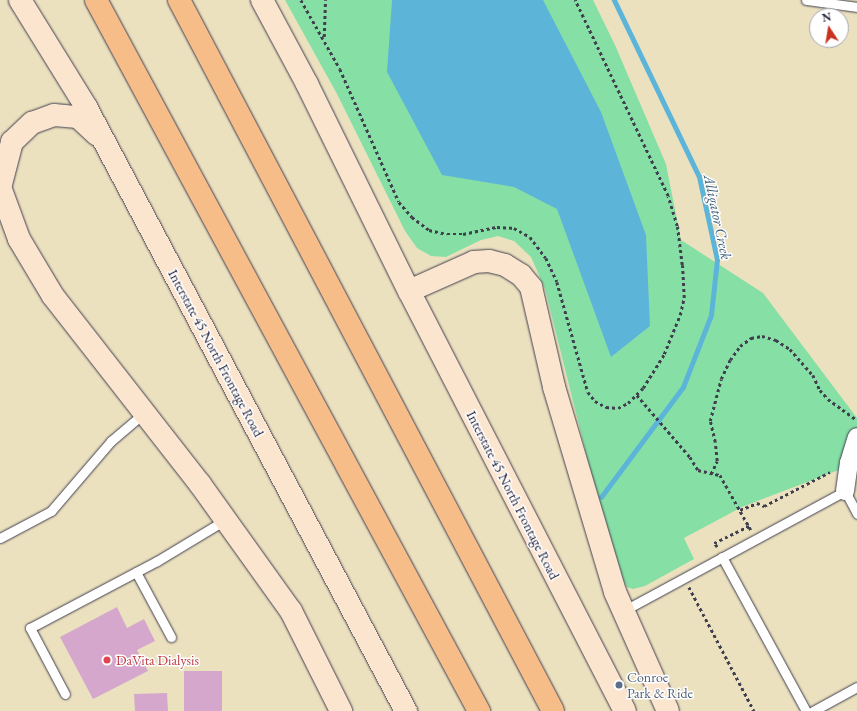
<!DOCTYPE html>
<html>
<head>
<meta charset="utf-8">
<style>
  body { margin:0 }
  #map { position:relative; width:857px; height:711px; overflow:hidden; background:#ece1bf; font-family:"EB Garamond",serif }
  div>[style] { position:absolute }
  .green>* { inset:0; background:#86e0a5 }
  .water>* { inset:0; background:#5cb5d9 }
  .stream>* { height:4.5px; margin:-2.25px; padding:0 2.25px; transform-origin:2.25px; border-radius:2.25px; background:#5cb5d9 }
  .building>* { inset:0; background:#d5a7cd }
  .path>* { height:2.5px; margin-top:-1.25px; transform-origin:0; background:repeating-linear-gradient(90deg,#403f4f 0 3px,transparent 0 6px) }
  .roads { filter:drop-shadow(0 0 1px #403f4f) drop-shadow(0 0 1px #403f4f) }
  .service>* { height:9px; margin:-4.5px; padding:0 4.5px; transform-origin:4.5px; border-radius:4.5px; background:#fff }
  .minor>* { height:18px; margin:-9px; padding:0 9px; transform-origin:9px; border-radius:9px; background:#fff }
  .secondary>* { height:22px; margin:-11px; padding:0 11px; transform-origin:11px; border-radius:11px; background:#fce5cf }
  .motorway>* { height:22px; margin:-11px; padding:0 11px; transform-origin:11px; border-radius:11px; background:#f7bd88 }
  .dots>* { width:11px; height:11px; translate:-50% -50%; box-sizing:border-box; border:2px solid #fff; border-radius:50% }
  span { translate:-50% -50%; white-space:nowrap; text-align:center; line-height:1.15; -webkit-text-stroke:3px #fff; paint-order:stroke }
  .street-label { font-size:14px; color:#22223b }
  .health-label { font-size:14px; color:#be3a42 }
  .left { translate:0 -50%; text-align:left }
  .service-label { font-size:14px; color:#4e5e75 }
  .water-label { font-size:15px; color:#395d7a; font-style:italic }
  .north { position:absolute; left:809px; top:8px; width:40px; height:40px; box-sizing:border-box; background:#fff; border:1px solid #a7a7b1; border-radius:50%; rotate:348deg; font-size:11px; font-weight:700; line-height:16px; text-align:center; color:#22223b }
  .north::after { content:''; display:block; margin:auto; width:14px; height:18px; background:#c8321e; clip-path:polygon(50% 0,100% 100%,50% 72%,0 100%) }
</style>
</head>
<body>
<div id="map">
  <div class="green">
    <i style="clip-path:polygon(285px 0,593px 0,615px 45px,666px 164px,681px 240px,763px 293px,857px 418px,857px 463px,742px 507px,684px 538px,694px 559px,645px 586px,633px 589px,627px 587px,624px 582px,589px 465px,545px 289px,531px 257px,514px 241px,498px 236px,481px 240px,446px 257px,431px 256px,417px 248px,405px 231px,337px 94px)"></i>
  </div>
  <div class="water">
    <i style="clip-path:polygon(392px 0,543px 0,601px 112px,646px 235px,650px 326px,611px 357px,557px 209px,514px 187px,442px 175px,387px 72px)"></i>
  </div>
  <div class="stream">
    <i style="left:601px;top:497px;width:137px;rotate:-53.3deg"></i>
    <i style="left:683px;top:387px;width:77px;rotate:-68.7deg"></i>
    <i style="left:711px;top:315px;width:55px;rotate:-83.8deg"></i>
    <i style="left:717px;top:260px;width:85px;rotate:-102.2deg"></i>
    <i style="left:699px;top:177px;width:196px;rotate:-115.7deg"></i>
  </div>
  <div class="building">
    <i style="clip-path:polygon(117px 607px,127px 628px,144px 619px,155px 641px,137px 650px,148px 671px,93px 699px,60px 637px)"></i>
    <i style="clip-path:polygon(184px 671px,222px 671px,222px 711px,184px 711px)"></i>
    <i style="clip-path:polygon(167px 693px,168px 711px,135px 711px,134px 694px)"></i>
  </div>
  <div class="path">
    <i style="left:301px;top:0;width:79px;rotate:60.5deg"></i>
    <i style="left:340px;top:69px;width:145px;rotate:66.1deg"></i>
    <i style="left:399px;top:202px;width:20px;rotate:49deg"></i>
    <i style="left:412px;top:217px;width:21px;rotate:37deg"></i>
    <i style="left:429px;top:230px;width:18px;rotate:13deg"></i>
    <i style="left:447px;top:234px;width:16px"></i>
    <i style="left:463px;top:234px;width:35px;rotate:-12deg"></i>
    <i style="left:497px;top:227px;width:17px;rotate:3deg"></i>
    <i style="left:514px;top:228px;width:18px;rotate:29deg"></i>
    <i style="left:530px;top:237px;width:26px;rotate:53deg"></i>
    <i style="left:546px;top:258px;width:26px;rotate:65deg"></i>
    <i style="left:557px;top:282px;width:114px;rotate:74.3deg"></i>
    <i style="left:588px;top:392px;width:11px;rotate:52deg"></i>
    <i style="left:595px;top:401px;width:13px;rotate:29deg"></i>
    <i style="left:606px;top:407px;width:12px;rotate:5deg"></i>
    <i style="left:618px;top:408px;width:11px;rotate:-27deg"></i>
    <i style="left:628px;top:403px;width:21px;rotate:-45deg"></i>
    <i style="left:643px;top:388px;width:40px;rotate:-58deg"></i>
    <i style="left:664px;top:354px;width:42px;rotate:-67.7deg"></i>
    <i style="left:680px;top:315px;width:17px;rotate:-77deg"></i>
    <i style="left:684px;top:298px;width:33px;rotate:-93deg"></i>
    <i style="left:682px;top:265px;width:39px;rotate:-97deg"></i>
    <i style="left:677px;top:226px;width:31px;rotate:-107deg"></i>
    <i style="left:668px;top:196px;width:217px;rotate:-115.4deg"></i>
    <i style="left:324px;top:37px;width:37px;rotate:-88deg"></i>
    <i style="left:637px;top:395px;width:82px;rotate:49.5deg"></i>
    <i style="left:690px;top:457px;width:15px;rotate:58deg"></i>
    <i style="left:698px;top:470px;width:23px;rotate:13deg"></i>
    <i style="left:720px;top:475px;width:63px;rotate:60.6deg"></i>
    <i style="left:711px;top:474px;width:14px;rotate:-65deg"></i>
    <i style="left:717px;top:461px;width:19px;rotate:-96deg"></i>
    <i style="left:715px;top:442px;width:22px;rotate:-103deg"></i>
    <i style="left:710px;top:421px;width:43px;rotate:-75.3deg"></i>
    <i style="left:721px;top:379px;width:21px;rotate:-65deg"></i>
    <i style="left:730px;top:360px;width:17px;rotate:-54deg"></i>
    <i style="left:740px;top:346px;width:14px;rotate:-36deg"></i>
    <i style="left:751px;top:338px;width:11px;rotate:-10deg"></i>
    <i style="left:762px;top:336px;width:15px;rotate:16deg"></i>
    <i style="left:776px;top:340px;width:17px;rotate:33deg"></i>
    <i style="left:790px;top:349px;width:35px;rotate:49deg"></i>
    <i style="left:813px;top:375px;width:17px;rotate:65deg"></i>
    <i style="left:820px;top:390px;width:12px;rotate:48deg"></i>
    <i style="left:828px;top:399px;width:34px;rotate:36deg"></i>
    <i style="left:740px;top:510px;width:18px;rotate:-22deg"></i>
    <i style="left:757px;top:503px;width:8px;rotate:23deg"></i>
    <i style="left:764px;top:506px;width:74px;rotate:-27.3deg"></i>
    <i style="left:717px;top:547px;width:5px;rotate:-127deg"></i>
    <i style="left:714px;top:543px;width:39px;rotate:-26deg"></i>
    <i style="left:689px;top:587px;width:140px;rotate:62.3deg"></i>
  </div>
  <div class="roads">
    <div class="service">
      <i style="left:806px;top:0;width:51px;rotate:7.8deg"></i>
      <i style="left:0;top:538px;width:58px;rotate:-27.9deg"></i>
      <i style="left:51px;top:511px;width:92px;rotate:-49.4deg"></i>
      <i style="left:111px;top:441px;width:43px;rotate:-40.3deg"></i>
      <i style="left:722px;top:557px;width:175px;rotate:61.4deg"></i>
      <i style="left:136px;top:572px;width:74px;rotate:61.7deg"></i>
      <i style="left:623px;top:611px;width:252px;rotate:-28.4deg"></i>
      <i style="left:845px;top:491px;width:26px;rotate:62deg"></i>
      <i style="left:65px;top:694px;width:75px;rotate:-117.9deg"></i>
      <i style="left:30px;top:628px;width:144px;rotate:-27.8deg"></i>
      <i style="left:157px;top:561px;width:79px;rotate:-31.1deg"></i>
      <i style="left:813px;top:711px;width:50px;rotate:-28.6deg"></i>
    </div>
    <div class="minor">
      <i style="left:845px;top:491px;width:28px;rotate:-82deg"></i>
      <i style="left:849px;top:463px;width:27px;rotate:-73deg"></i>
    </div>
    <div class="secondary">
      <i style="left:20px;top:0;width:126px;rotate:58.3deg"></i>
      <i style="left:86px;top:107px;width:684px;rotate:62.09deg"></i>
      <i style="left:262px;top:0;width:95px;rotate:61.8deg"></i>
      <i style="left:307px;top:84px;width:231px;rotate:63.8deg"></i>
      <i style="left:409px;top:291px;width:472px;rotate:62.8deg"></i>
      <i style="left:0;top:187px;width:55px;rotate:69.9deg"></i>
      <i style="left:19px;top:239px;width:66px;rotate:59.2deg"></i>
      <i style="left:53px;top:296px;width:239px;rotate:52deg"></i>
      <i style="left:200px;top:484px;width:156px;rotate:54.4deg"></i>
      <i style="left:291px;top:611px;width:112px;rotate:63.4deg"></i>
      <i style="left:0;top:188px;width:48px;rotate:-75.4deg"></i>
      <i style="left:12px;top:142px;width:28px;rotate:-44deg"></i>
      <i style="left:32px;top:123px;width:23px;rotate:-20deg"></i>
      <i style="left:54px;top:115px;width:24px;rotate:5deg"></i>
      <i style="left:78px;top:117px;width:26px;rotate:43deg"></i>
      <i style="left:409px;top:291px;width:71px;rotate:-24deg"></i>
      <i style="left:474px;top:262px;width:15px;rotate:-4deg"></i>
      <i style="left:489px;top:261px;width:16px;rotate:14deg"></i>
      <i style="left:505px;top:265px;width:19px;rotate:32deg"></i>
      <i style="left:521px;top:275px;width:16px;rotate:50deg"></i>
      <i style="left:531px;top:287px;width:103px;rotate:77deg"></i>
      <i style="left:554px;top:387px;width:214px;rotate:73.4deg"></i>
      <i style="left:615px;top:592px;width:130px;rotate:66deg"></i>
    </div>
    <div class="motorway">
      <i style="left:96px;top:0;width:808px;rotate:61.69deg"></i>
      <i style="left:179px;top:0;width:803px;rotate:62.25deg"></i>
    </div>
  </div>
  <div class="dots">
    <i style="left:107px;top:660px;background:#e0444e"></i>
    <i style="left:619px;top:685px;background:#5c6f8a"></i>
  </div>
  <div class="street-label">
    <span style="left:216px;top:353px;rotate:62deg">Interstate 45 North Frontage Road</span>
    <span style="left:513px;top:495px;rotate:63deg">Interstate 45 North Frontage Road</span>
  </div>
  <div class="health-label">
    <span class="left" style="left:116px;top:660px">DaVita Dialysis</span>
  </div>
  <div class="service-label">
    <span class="left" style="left:627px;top:685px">Conroe<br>Park &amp; Ride</span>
  </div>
  <div class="water-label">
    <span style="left:718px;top:217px;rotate:78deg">Alligator Creek</span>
  </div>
  <div class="north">N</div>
</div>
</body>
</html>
